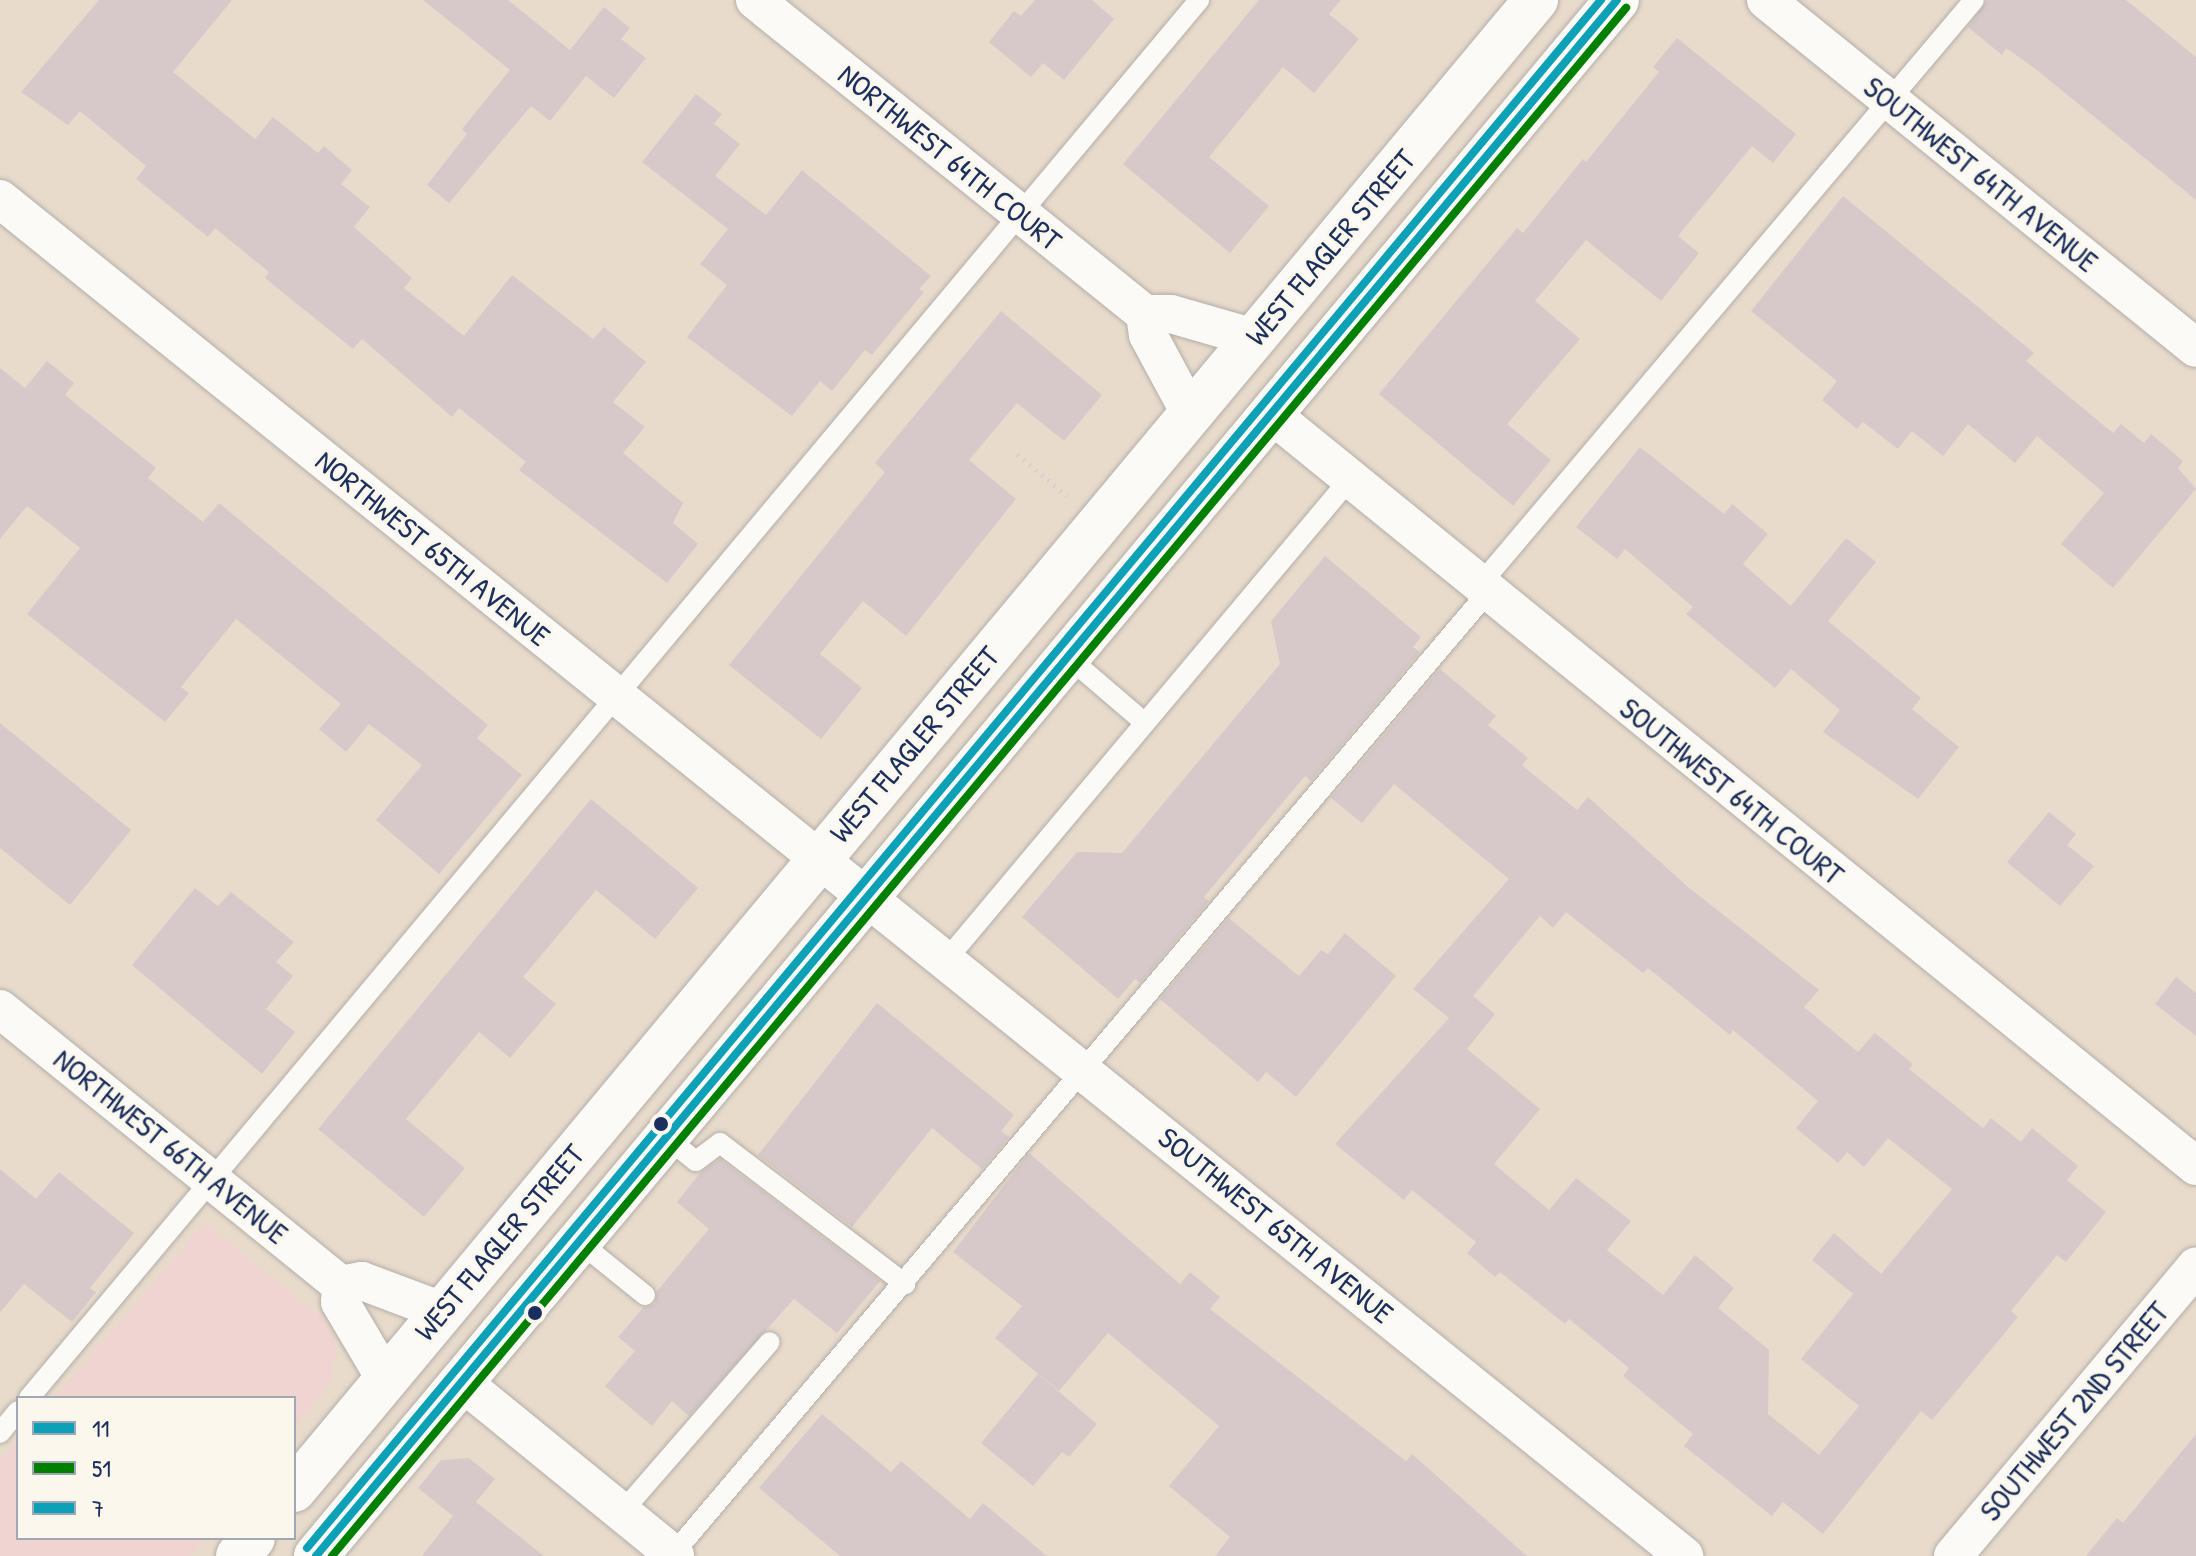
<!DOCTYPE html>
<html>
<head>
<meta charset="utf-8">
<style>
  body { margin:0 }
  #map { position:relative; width:2196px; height:1556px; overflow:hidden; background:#e8dbcc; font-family:"Patrick Hand",sans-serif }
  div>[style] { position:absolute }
  .built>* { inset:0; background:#f0d4d2 }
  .building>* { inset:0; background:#d7c9ca }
  .path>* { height:5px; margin-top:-2.5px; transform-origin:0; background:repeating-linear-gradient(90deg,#d4d2d0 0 2px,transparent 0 8px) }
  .roads { filter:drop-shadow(0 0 2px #b4aea8) drop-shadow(0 0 2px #b4aea8) }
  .service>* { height:20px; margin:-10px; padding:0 10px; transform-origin:10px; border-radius:10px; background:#fcfaf7 }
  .minor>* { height:38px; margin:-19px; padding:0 19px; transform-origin:19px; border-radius:19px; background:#fcfaf7 }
  .secondary>* { height:44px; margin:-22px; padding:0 22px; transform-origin:22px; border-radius:22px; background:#fcfaf7 }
  .bus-1>* { height:8px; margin:-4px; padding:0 4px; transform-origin:4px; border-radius:4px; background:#0ca1b7 }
  .bus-2>* { height:8px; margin:-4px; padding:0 4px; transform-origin:4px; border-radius:4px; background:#008000 }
  .bus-3>* { height:8px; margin:-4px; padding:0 4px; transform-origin:4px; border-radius:4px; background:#0ca1b7 }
  .dots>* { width:22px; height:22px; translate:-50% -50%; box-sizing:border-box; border:4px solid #fbf7ec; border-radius:50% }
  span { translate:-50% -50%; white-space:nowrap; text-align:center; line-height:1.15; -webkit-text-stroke:6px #fbf7ec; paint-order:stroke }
  .street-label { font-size:30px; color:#1b2f5e }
  .legend { position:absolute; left:16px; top:1396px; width:280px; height:144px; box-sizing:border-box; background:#fbf7ec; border:2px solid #a1a7b3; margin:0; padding:10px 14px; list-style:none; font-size:24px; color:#1b2f5e }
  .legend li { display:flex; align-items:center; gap:16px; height:40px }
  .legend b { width:40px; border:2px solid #a1a7b3 }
</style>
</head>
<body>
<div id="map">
  <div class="built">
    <i style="clip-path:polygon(205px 1223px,325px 1320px,337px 1347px,330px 1384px,294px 1428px,294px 1398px,54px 1398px)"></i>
    <i style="clip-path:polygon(18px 1439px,18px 1538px,205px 1538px,190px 1556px,0 1556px,0 1460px)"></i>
  </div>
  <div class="building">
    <i style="clip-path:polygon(99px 0,232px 0,173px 72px,255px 139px,273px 117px,318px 153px,324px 146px,352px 170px,341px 184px,370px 207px,354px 227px,412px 278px,404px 288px,464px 336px,512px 275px,593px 339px,604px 327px,646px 362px,613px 402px,645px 427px,623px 453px,683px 503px,673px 523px,698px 544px,667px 583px,519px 470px,526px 462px,459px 408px,452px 417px,362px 339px,353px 349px,265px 278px,269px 272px,215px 228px,208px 237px,136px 179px,146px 166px,80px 111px,68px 125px,21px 92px)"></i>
    <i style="clip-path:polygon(423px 0,508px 0,570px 50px,604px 7px,630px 28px,621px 39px,646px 58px,614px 98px,586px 76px,550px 121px,531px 106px,449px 203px,427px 185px,467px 134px,462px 129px,510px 70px)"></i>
    <i style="clip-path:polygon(1035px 0,1092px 0,1114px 19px,1064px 80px,1043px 63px,1031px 77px,989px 42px,1014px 11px,1021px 16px)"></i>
    <i style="clip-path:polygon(1259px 0,1341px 0,1329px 14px,1359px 39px,1314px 93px,1283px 67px,1209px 157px,1269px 206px,1230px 253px,1123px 164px)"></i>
    <i style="clip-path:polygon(1987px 0,2126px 0,2196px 57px,2196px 200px,2037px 70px,2006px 48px,2002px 55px,1968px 27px)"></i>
    <i style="clip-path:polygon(1677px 38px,1796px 134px,1773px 163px,1752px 146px,1678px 236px,1699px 253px,1661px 301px,1586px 240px,1535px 301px,1580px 339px,1507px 424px,1551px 460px,1513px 506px,1379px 394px,1517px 228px,1523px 233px,1583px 159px,1586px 162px,1659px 72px,1653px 67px)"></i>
    <i style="clip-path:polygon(696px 94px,722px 114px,714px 124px,740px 144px,715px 176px,766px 215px,802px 170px,931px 276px,919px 289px,924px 292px,872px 355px,865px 350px,832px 391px,820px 381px,792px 416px,687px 337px,727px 285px,700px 264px,728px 229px,642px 162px)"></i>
    <i style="clip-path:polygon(1843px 196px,2034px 353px,2026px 361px,2113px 433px,2121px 424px,2144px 443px,2151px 434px,2183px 461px,2178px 468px,2196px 489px,2113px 588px,2061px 544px,2104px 493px,2037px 436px,2015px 463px,1968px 424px,1943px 456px,1912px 431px,1898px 449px,1863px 422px,1857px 429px,1822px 400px,1837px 381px,1751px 311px)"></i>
    <i style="clip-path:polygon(1001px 311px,1102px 395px,1064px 441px,1017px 403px,969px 460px,1016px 499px,906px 636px,863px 601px,820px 654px,862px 688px,821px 739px,729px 665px,885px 472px,875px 463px)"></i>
    <i style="clip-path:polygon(47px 361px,74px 383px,65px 395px,156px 468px,148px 478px,203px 522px,219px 503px,488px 725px,477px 738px,522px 775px,439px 874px,376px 820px,422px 765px,369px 724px,346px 752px,319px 729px,341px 704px,236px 619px,181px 687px,189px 693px,165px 722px,27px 614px,80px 548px,27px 506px,0 539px,0 368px,25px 388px)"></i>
    <i style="clip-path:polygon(1640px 447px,1724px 514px,1732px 504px,1768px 534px,1743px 564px,1791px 606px,1846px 538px,1876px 562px,1828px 621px,1921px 698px,1912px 709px,1959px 747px,1918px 799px,1823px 732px,1840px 710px,1791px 669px,1775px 688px,1686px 614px,1693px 607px,1625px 549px,1617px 559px,1576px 527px)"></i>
    <i style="clip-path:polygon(1325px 556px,1421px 637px,1413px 647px,1420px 652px,1311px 781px,1305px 776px,1204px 897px,1209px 901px,1140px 983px,1135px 979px,1118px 999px,1022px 917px,1077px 852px,1122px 853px,1280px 664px,1271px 621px)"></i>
    <i style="clip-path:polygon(evenodd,1440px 669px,1496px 716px,1488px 725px,1528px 758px,1522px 765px,1577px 810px,1588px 797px,1688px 887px,1819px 990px,1804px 1007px,1858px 1052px,1875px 1033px,1913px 1064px,1909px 1069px,1983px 1128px,1991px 1118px,2021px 1142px,2032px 1128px,2078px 1166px,2067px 1180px,2106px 1212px,2066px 1262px,2057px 1255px,2011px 1311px,2018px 1317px,1965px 1381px,1932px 1420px,1921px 1411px,1823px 1534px,1783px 1502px,1772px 1516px,1684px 1446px,1693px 1434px,1623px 1376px,1629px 1368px,1569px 1319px,1565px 1324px,1500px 1272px,1495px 1277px,1467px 1253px,1476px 1242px,1412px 1190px,1404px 1200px,1335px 1144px,1449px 1018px,1413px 989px,1509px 879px,1394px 784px,1362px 823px,1331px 798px,1440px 669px,1566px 912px,1643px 973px,1648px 968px,1730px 1035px,1733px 1030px,1818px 1101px,1796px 1128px,1838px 1163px,1847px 1152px,1864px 1167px,1888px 1138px,1952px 1189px,1881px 1274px,1834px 1233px,1812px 1260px,1853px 1294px,1801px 1359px,1859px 1406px,1819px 1455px,1768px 1414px,1769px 1350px,1718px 1308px,1734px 1288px,1695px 1255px,1663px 1295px,1607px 1250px,1631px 1221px,1576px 1178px,1549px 1210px,1494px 1164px,1540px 1109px,1467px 1049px,1495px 1014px,1473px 996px,1540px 916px,1553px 928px,1566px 912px)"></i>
    <i style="clip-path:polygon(0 723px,131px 830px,70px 905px,0 848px)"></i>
    <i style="clip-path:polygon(591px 799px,698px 888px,655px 939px,596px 890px,523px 977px,556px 1004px,510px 1058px,479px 1032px,406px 1119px,465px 1168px,424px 1217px,318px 1129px)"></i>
    <i style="clip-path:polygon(2049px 812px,2076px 834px,2067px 845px,2094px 866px,2060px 906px,2007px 862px)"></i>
    <i style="clip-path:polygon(195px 888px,218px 906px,231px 892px,294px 942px,276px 962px,293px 976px,266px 1009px,295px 1032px,262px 1074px,132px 965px)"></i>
    <i style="clip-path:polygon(1229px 918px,1299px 976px,1321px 950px,1328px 954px,1345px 933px,1396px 976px,1296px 1097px,1266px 1072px,1258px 1082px,1160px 999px)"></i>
    <i style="clip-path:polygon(2176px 977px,2196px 993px,2196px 1036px,2155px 1004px)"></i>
    <i style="clip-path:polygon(877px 1003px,1014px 1115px,1001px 1131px,1009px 1137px,982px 1169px,932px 1128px,852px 1227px,758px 1155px)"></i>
    <i style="clip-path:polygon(1029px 1153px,1180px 1284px,1190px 1272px,1220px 1297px,1210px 1309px,1406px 1461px,1412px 1454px,1527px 1556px,1215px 1556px,1230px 1537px,1169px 1486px,1219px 1426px,1108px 1333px,1059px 1391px,995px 1338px,1022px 1306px,953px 1252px)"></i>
    <i style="clip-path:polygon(720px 1159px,880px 1281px,837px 1333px,794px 1299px,689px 1416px,672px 1401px,652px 1426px,605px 1386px,635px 1351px,618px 1337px,643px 1308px,655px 1304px,657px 1291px,709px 1229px,677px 1202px,700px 1173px)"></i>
    <i style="clip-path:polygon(0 1169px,36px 1199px,59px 1172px,134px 1233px,90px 1288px,96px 1292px,72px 1322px,24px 1284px,0 1312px)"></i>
    <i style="clip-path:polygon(1038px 1374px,1097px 1424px,1069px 1457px,1062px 1452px,1033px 1486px,981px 1443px)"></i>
    <i style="clip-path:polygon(822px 1414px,891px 1472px,901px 1461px,970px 1519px,983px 1503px,1047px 1556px,840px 1556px,759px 1488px)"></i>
    <i style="clip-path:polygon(2196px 1434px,2196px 1556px,2086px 1556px,2117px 1518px,2123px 1523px)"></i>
    <i style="clip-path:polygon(469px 1458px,495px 1479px,476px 1502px,544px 1556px,422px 1556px,453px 1516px,418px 1488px,441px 1460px)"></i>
  </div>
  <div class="path">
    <i style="left:1017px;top:454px;width:65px;rotate:40deg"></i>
  </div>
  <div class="roads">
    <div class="service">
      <i style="left:1478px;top:587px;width:768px;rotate:-49.8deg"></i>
      <i style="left:1068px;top:657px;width:101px;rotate:40.6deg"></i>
      <i style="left:947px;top:959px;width:625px;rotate:-49.99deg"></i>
      <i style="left:666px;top:1137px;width:38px;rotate:39deg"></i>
      <i style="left:696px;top:1161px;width:30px;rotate:-37deg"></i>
      <i style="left:720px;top:1143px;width:233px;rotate:37.3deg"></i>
      <i style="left:578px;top:1241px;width:86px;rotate:38.9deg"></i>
      <i style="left:29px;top:1398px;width:1823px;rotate:-50.07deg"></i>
      <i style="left:0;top:1433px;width:28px;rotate:-51deg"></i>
      <i style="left:622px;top:1512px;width:225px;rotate:-49deg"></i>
      <i style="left:673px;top:1554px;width:1259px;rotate:-49.73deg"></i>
    </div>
    <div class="minor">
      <i style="left:755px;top:0;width:501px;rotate:38.84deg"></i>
      <i style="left:1145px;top:314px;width:26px"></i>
      <i style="left:1171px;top:314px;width:86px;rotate:16.1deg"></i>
      <i style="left:1766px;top:0;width:553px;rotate:38.98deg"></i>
      <i style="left:0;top:199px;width:2163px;rotate:38.86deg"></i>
      <i style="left:1145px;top:314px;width:21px;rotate:82deg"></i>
      <i style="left:1148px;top:335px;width:89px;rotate:61.7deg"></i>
      <i style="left:1271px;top:414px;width:1192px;rotate:39.11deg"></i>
      <i style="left:0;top:1009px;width:439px;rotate:39deg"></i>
      <i style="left:341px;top:1285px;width:21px;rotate:-11deg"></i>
      <i style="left:362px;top:1281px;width:85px;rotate:20.6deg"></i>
      <i style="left:341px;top:1285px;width:17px;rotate:93deg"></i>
      <i style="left:340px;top:1302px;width:88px;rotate:59.4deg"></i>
      <i style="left:462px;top:1382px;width:275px;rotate:39.2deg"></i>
      <i style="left:1953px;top:1556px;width:378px;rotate:-50deg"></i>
    </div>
    <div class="secondary">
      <i style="left:294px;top:1490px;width:1940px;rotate:-50.19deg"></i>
      <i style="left:238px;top:1556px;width:23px;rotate:-50deg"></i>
      <i style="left:316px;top:1556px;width:2028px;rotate:-50.1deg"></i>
    </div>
  </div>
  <div class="bus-1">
    <i style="left:316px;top:1556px;width:2028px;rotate:-50.1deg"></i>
  </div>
  <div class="bus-2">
    <i style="left:332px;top:1556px;width:2018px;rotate:-50.11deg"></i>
  </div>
  <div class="bus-3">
    <i style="left:307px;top:1548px;width:2018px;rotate:-50.11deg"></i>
  </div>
  <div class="dots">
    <i style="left:661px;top:1124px;background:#1b2f5e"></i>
    <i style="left:535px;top:1313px;background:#1b2f5e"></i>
  </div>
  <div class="street-label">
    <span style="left:950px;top:157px;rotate:39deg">NORTHWEST 64TH COURT</span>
    <span style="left:1981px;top:174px;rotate:39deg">SOUTHWEST 64TH AVENUE</span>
    <span style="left:1330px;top:247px;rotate:-50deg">WEST FLAGLER STREET</span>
    <span style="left:433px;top:548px;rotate:39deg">NORTHWEST 65TH AVENUE</span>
    <span style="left:914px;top:744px;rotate:-50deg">WEST FLAGLER STREET</span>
    <span style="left:1732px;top:791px;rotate:39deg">SOUTHWEST 64TH COURT</span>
    <span style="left:171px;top:1146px;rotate:39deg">NORTHWEST 66TH AVENUE</span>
    <span style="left:1276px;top:1225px;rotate:39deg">SOUTHWEST 65TH AVENUE</span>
    <span style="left:499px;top:1242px;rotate:-50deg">WEST FLAGLER STREET</span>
    <span style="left:2074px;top:1411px;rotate:-50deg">SOUTHWEST 2ND STREET</span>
  </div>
  <ul class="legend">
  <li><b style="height:10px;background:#0ca1b7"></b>11</li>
  <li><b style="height:10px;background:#008000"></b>51</li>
  <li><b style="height:10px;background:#0ca1b7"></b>7</li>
  </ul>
</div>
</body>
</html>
